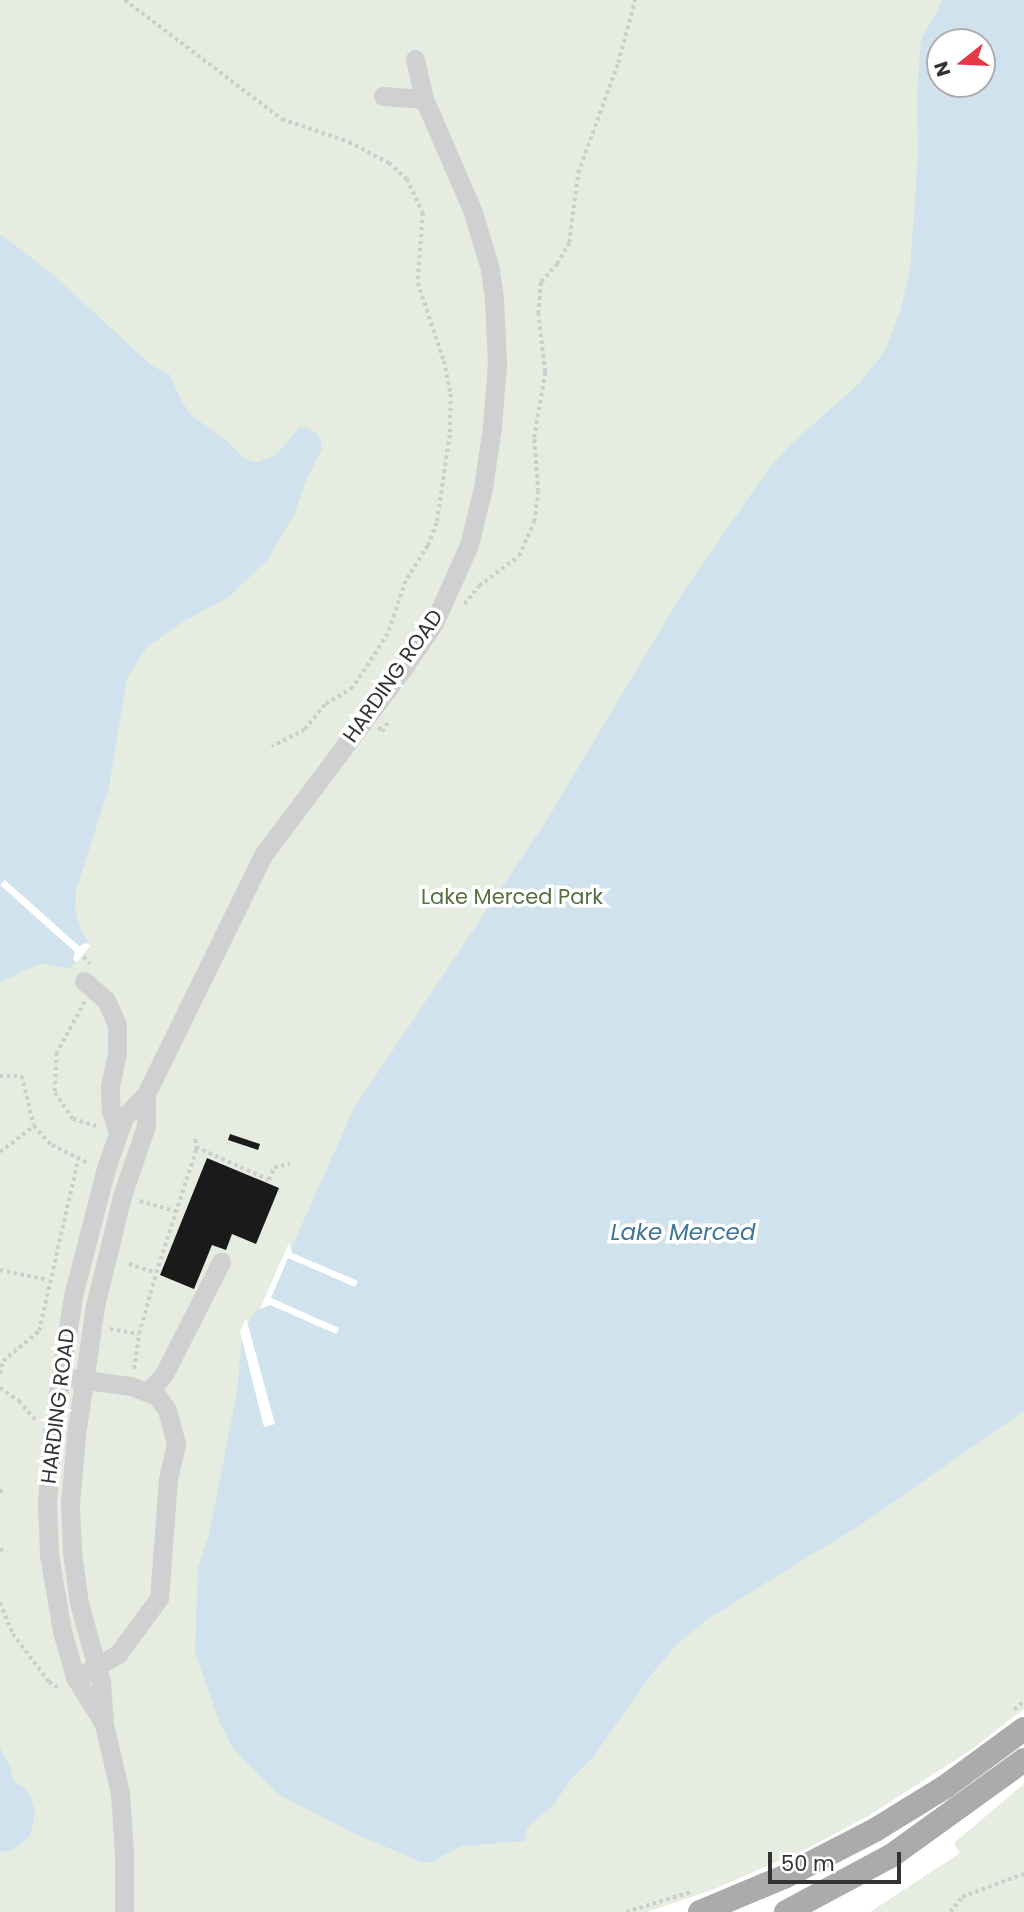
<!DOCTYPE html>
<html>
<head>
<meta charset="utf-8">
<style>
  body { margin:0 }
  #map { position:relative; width:1024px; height:1912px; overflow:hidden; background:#fff; font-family:Poppins,sans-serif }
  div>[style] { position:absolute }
  .green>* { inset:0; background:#e6ecdf }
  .water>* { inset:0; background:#cfe2ee }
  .pier>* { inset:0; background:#fff }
  .building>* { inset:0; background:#1a1a1a }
  .path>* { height:3.5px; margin-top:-1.75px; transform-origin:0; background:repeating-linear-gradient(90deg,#cdcdcd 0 3.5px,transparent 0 7px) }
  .minor>* { height:19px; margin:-9.5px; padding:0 9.5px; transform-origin:9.5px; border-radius:9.5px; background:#d0d0d0 }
  .major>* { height:24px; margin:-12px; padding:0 12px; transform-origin:12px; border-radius:12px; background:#ababab }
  span { translate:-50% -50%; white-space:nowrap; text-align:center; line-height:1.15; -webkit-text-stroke:7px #fff; paint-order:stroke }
  .street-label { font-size:21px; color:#333 }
  .park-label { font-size:21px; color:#56703f }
  .water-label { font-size:23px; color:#3f7597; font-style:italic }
  .north { position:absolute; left:926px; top:28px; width:70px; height:70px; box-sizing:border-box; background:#fff; border:2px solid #adadad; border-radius:50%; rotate:252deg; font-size:19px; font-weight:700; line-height:28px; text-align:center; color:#333 }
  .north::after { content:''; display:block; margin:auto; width:24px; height:32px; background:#e63946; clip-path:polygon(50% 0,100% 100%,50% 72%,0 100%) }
  .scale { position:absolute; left:768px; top:1852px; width:133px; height:32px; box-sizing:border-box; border:4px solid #333; border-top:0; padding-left:9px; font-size:21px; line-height:24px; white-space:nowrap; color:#333; -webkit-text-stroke:5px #fff; paint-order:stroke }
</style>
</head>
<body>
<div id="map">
  <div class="green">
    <i style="clip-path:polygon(evenodd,0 0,1024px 0,1024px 1709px,968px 1752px,868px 1816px,806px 1849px,717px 1888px,647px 1912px,0 1912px,0 0,940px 42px,982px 42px,982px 84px,940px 84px,940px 42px)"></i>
    <i style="clip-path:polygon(1024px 1784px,1024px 1912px,870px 1912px,960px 1853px,954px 1843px)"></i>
  </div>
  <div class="water">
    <i style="clip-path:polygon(evenodd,943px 0,1024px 0,1024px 1411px,860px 1525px,709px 1618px,677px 1644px,651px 1675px,593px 1757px,571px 1779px,555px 1803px,532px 1823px,526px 1831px,525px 1841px,461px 1846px,432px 1862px,422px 1862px,355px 1834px,278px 1794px,234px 1750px,219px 1721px,195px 1652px,198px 1568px,209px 1534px,237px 1393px,242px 1336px,251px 1316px,267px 1303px,354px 1108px,547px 820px,684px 591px,770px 467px,793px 442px,861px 382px,885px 351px,900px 312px,910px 270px,918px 156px,917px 96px,921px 40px,943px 0,940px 42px,982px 42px,982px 84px,940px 84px,940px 42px)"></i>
    <i style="clip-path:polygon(0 234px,49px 271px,152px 366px,170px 375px,182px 402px,192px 416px,226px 440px,245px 459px,257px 462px,276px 455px,299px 428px,308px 428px,316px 433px,321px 441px,322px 449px,305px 483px,295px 513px,267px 560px,229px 597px,184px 621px,147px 647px,127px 678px,109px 787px,76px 891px,75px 910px,80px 928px,89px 943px,69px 969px,41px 963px,0 982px)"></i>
    <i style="clip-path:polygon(0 1748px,10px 1766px,13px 1781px,23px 1787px,31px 1798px,35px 1812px,30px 1836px,12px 1850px,0 1852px)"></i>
  </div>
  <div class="pier">
    <i style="clip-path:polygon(5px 880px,79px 946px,86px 943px,90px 946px,77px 962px,73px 959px,75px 952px,0 885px)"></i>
    <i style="clip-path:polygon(289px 1243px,292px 1253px,358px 1281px,355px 1287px,288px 1258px,271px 1298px,339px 1328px,336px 1334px,270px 1305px,260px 1309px)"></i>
    <i style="clip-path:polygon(246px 1318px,275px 1424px,264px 1427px,240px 1331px)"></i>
  </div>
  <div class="building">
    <i style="clip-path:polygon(230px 1134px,260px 1144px,258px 1150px,228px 1140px)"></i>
    <i style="clip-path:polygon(207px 1158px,279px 1188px,256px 1244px,232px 1234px,226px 1250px,212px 1245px,194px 1289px,160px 1275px)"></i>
  </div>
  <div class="path">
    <i style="left:125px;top:0;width:197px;rotate:37.2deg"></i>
    <i style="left:282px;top:119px;width:71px;rotate:18.9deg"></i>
    <i style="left:349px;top:142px;width:45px;rotate:27.7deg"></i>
    <i style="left:389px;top:163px;width:24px;rotate:42deg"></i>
    <i style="left:407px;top:179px;width:38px;rotate:65deg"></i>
    <i style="left:423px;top:213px;width:70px;rotate:94.1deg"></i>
    <i style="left:418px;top:283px;width:82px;rotate:71.6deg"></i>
    <i style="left:444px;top:361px;width:34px;rotate:78deg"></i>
    <i style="left:451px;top:394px;width:41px;rotate:91.4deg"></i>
    <i style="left:450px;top:435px;width:89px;rotate:98.4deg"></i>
    <i style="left:437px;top:523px;width:25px;rotate:111deg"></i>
    <i style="left:428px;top:546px;width:41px;rotate:122.2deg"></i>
    <i style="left:406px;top:581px;width:56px;rotate:108.8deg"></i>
    <i style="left:388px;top:634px;width:64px;rotate:122.9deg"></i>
    <i style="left:353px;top:688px;width:33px;rotate:149deg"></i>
    <i style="left:325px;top:705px;width:32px;rotate:129deg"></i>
    <i style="left:305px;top:730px;width:37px;rotate:153deg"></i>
    <i style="left:464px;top:604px;width:23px;rotate:-50deg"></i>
    <i style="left:479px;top:586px;width:50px;rotate:-36.9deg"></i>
    <i style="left:519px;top:556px;width:37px;rotate:-66deg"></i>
    <i style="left:534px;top:522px;width:30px;rotate:-82deg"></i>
    <i style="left:538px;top:492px;width:54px;rotate:-94.2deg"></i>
    <i style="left:534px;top:438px;width:67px;rotate:-80.5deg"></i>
    <i style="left:545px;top:372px;width:58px;rotate:-96.9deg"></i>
    <i style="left:538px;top:314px;width:32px;rotate:-85deg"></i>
    <i style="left:541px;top:282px;width:24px;rotate:-48deg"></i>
    <i style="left:557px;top:264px;width:24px;rotate:-60deg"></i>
    <i style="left:569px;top:243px;width:71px;rotate:-82.7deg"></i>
    <i style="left:578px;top:173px;width:117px;rotate:-70deg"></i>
    <i style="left:618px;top:63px;width:65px;rotate:-74.9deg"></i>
    <i style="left:379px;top:727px;width:6px;rotate:59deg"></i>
    <i style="left:382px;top:732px;width:12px;rotate:-59deg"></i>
    <i style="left:84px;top:957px;width:9px;rotate:49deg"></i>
    <i style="left:85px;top:1002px;width:58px;rotate:118.8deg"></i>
    <i style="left:57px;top:1053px;width:40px;rotate:92.9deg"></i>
    <i style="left:55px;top:1093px;width:32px;rotate:55deg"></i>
    <i style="left:73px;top:1119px;width:24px;rotate:17deg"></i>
    <i style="left:0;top:1076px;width:22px"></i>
    <i style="left:22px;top:1076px;width:51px;rotate:76.5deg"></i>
    <i style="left:196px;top:1147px;width:80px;rotate:24.3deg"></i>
    <i style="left:269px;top:1180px;width:14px;rotate:-69deg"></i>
    <i style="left:274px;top:1167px;width:16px;rotate:-11deg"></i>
    <i style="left:0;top:1152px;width:43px;rotate:-37.4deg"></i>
    <i style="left:34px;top:1126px;width:26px;rotate:47deg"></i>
    <i style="left:52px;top:1145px;width:40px;rotate:26.6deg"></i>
    <i style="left:140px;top:1201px;width:36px;rotate:16deg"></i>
    <i style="left:129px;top:1264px;width:28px;rotate:18deg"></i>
    <i style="left:0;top:1270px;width:49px;rotate:11.8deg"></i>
    <i style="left:110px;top:1329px;width:29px;rotate:10deg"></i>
    <i style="left:134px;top:1369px;width:35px;rotate:-82deg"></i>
    <i style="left:139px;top:1334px;width:63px;rotate:-74.4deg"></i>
    <i style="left:156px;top:1273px;width:129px;rotate:-72deg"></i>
    <i style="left:196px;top:1150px;width:11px;rotate:-95deg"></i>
    <i style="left:0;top:1374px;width:13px;rotate:-77deg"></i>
    <i style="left:3px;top:1361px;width:47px;rotate:-39.8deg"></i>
    <i style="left:39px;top:1331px;width:175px;rotate:-77.2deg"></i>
    <i style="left:0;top:1388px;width:23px;rotate:34deg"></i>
    <i style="left:19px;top:1401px;width:28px;rotate:49deg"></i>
    <i style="left:0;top:1491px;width:5px"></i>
    <i style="left:0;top:1549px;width:7px;rotate:27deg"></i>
    <i style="left:0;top:1603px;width:34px;rotate:67deg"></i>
    <i style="left:13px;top:1634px;width:60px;rotate:53.1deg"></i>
    <i style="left:49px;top:1682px;width:12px;rotate:31deg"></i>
    <i style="left:1014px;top:1710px;width:13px;rotate:-42deg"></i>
    <i style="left:626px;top:1912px;width:68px;rotate:-17.1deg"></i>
    <i style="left:950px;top:1912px;width:19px;rotate:-51deg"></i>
    <i style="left:962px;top:1897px;width:66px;rotate:-20.4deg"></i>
  </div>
  <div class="minor">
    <i style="left:383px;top:96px;width:41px;rotate:4.2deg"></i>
    <i style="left:84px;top:981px;width:29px;rotate:41deg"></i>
    <i style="left:106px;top:1000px;width:27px;rotate:66deg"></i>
    <i style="left:117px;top:1025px;width:28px;rotate:90deg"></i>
    <i style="left:117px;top:1053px;width:35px;rotate:102deg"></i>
    <i style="left:110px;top:1087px;width:24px;rotate:88deg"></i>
    <i style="left:111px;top:1111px;width:23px;rotate:72deg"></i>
    <i style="left:71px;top:1378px;width:61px;rotate:7.6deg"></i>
    <i style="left:131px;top:1386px;width:28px;rotate:21deg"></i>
    <i style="left:157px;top:1396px;width:17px;rotate:54deg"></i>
    <i style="left:167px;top:1410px;width:35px;rotate:75deg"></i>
    <i style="left:176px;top:1444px;width:36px;rotate:103deg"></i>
    <i style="left:168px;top:1479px;width:119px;rotate:94.3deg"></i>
    <i style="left:159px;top:1598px;width:69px;rotate:126.2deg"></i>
    <i style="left:118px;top:1654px;width:38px;rotate:150deg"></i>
    <i style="left:148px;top:1392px;width:24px;rotate:-48deg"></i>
    <i style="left:164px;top:1374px;width:126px;rotate:-63deg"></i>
    <i style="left:104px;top:1724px;width:55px;rotate:-121.7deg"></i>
    <i style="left:75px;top:1677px;width:48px;rotate:-105.8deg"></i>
    <i style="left:62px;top:1631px;width:78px;rotate:-99.6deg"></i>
    <i style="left:49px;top:1554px;width:51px;rotate:-92.2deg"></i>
    <i style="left:47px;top:1503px;width:71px;rotate:-86deg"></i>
    <i style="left:52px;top:1432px;width:138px;rotate:-81.2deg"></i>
    <i style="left:73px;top:1296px;width:132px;rotate:-75.5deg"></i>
    <i style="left:106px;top:1168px;width:54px;rotate:-70.6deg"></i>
    <i style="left:124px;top:1117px;width:32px;rotate:-46deg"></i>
    <i style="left:146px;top:1094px;width:266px;rotate:-63.9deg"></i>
    <i style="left:263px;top:855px;width:231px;rotate:-53.1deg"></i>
    <i style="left:402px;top:670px;width:57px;rotate:-55.8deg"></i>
    <i style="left:434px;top:623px;width:85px;rotate:-65.8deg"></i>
    <i style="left:469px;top:545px;width:59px;rotate:-76.2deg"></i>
    <i style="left:483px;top:488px;width:62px;rotate:-81.6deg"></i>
    <i style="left:492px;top:427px;width:63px;rotate:-85.5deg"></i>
    <i style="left:497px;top:364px;width:65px;rotate:-92.6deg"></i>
    <i style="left:494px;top:299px;width:30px;rotate:-98deg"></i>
    <i style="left:490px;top:269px;width:59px;rotate:-106.6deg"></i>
    <i style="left:473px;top:212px;width:123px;rotate:-113.4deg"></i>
    <i style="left:424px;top:99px;width:41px;rotate:-102.7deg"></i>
    <i style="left:124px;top:1912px;width:60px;rotate:-90deg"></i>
    <i style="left:124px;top:1852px;width:59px;rotate:-93.9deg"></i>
    <i style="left:120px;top:1793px;width:71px;rotate:-103.1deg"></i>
    <i style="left:104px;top:1724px;width:42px;rotate:-94.1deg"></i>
    <i style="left:101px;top:1682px;width:82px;rotate:-105.6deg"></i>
    <i style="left:79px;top:1603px;width:51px;rotate:-97.8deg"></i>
    <i style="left:72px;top:1552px;width:48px;rotate:-92.4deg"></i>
    <i style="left:70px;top:1504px;width:69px;rotate:-85deg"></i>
    <i style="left:76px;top:1435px;width:130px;rotate:-81.6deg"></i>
    <i style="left:95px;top:1306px;width:113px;rotate:-76.2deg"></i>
    <i style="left:122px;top:1196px;width:74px;rotate:-71.1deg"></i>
    <i style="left:146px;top:1126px;width:32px;rotate:-90deg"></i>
  </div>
  <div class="major">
    <i style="left:700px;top:1912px;width:91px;rotate:-22.6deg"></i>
    <i style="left:784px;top:1877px;width:102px;rotate:-27.3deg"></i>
    <i style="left:875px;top:1830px;width:82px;rotate:-31.6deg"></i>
    <i style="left:945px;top:1787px;width:98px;rotate:-36.3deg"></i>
    <i style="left:786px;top:1912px;width:119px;rotate:-28.1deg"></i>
    <i style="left:891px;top:1856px;width:164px;rotate:-35.8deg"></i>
  </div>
  <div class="street-label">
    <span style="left:393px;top:676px;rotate:-55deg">HARDING ROAD</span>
    <span style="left:58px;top:1406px;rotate:-83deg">HARDING ROAD</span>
  </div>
  <div class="park-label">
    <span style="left:512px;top:897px">Lake Merced Park</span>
  </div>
  <div class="water-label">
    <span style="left:683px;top:1232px">Lake Merced</span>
  </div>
  <div class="north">N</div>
  <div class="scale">50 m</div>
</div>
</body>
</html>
